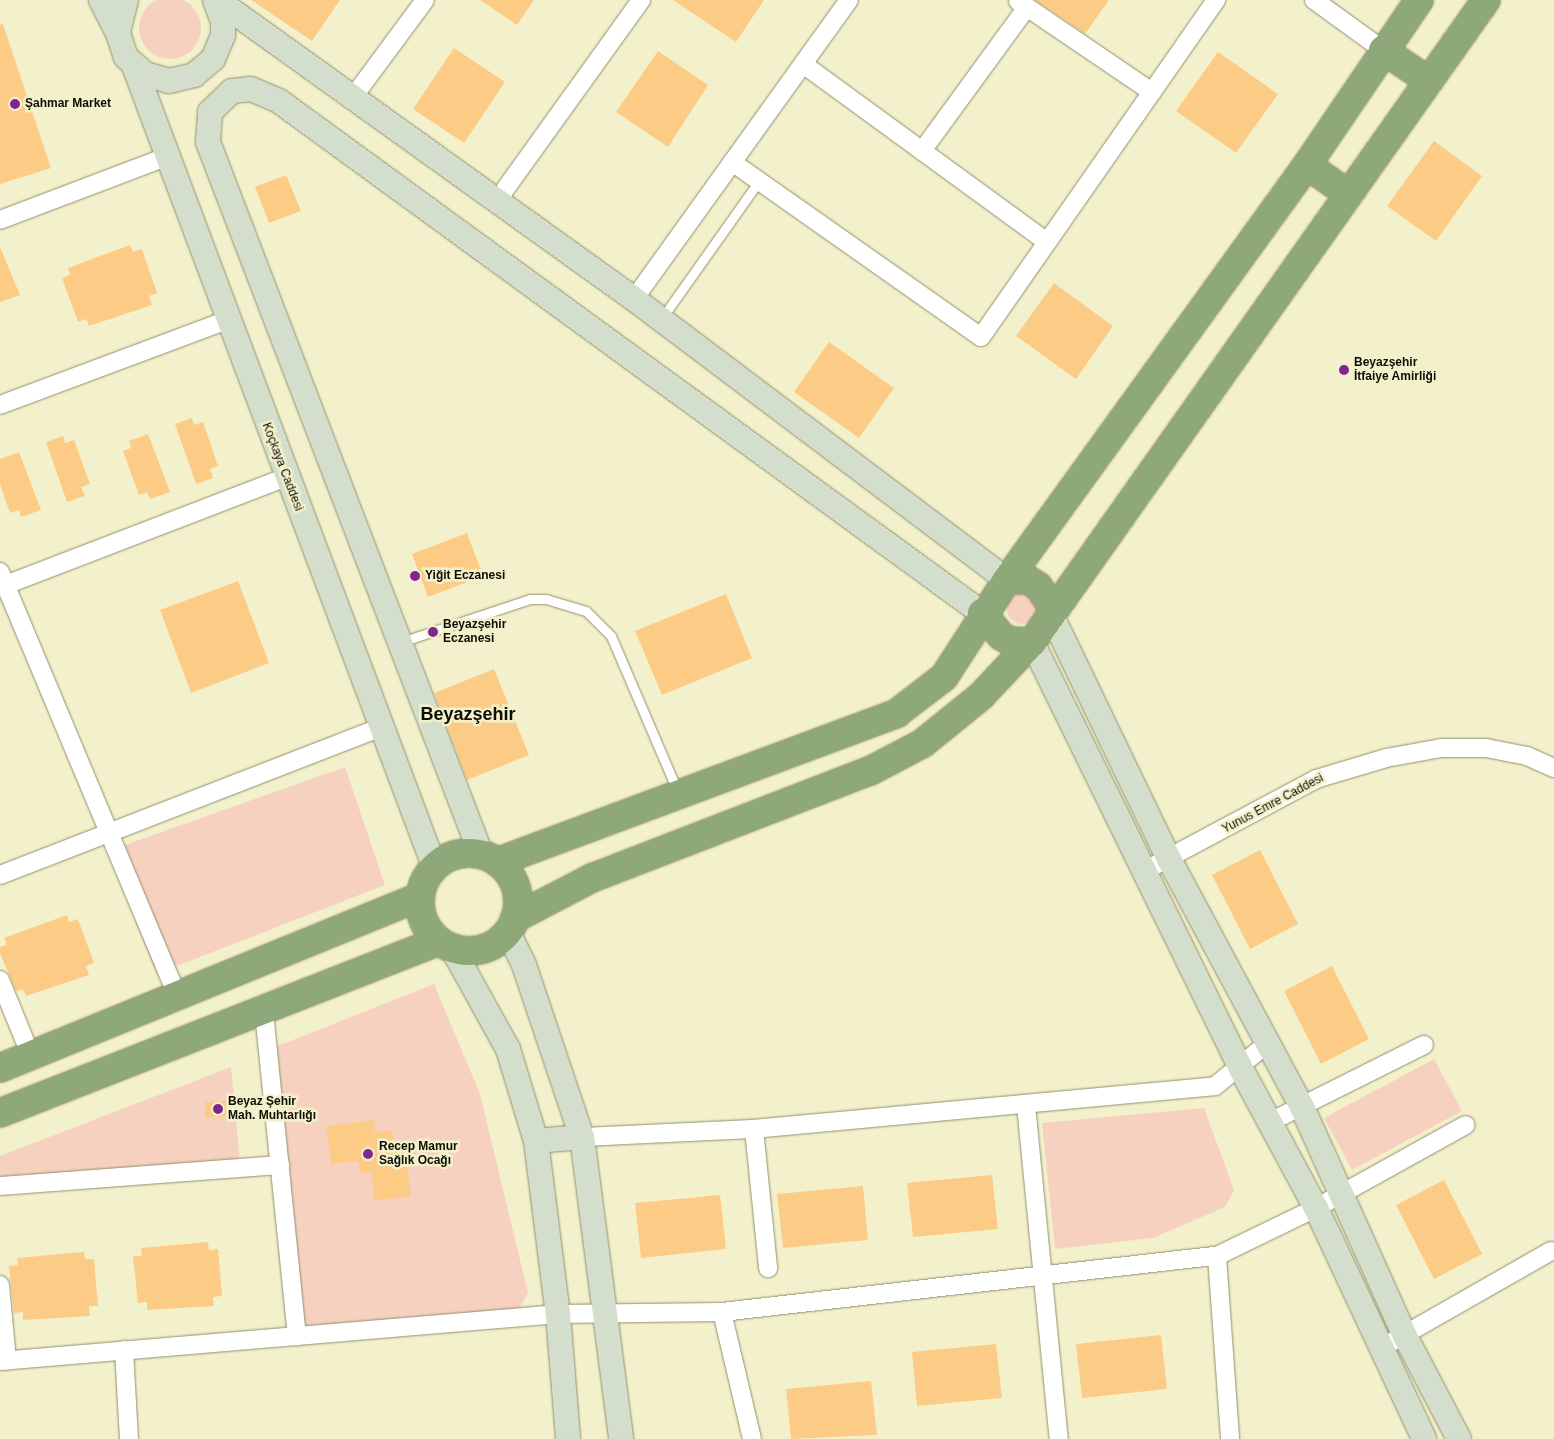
<!DOCTYPE html>
<html>
<head>
<meta charset="utf-8">
<style>
  body { margin:0 }
  #map { position:relative; width:1554px; height:1439px; overflow:hidden; background:#f3f1cc; font-family:Helvetica,sans-serif }
  div>[style] { position:absolute }
  .green>* { inset:0; background:#f7d1bf }
  .round { border-radius:50% }
  .building>* { inset:0; background:#fccc87 }
  .roads { filter:drop-shadow(0 0 1px #918f6c) drop-shadow(0 0 1px #918f6c) }
  .service>* { height:9px; margin:-4.5px; padding:0 4.5px; transform-origin:4.5px; border-radius:4.5px; background:#fff }
  .minor>* { height:18px; margin:-9px; padding:0 9px; transform-origin:9px; border-radius:9px; background:#fff }
  .secondary>* { height:24px; margin:-12px; padding:0 12px; transform-origin:12px; border-radius:12px; background:#d4decd }
  .trunk>* { height:28px; margin:-14px; padding:0 14px; transform-origin:14px; border-radius:14px; background:#8ea87a }
  .trunk>.ring { margin:-14px; padding:0; box-sizing:content-box; background:none; border:28px solid #8ea87a; border-radius:50% }
  .dots>* { width:14px; height:14px; translate:-50% -50%; box-sizing:border-box; border:2px solid #f3f1cc; border-radius:50% }
  span { translate:-50% -50%; white-space:nowrap; text-align:center; line-height:1.15; -webkit-text-stroke:5px #f3f1cc; paint-order:stroke }
  .poi-label { font-size:12px; color:#0e0d03; font-weight:700 }
  .left { translate:0 -50%; text-align:left }
  .street-label { font-size:12px; color:#0e0d03 }
  .district-label { font-size:18px; color:#0e0d03; font-weight:700 }
</style>
</head>
<body>
<div id="map">
  <div class="green">
    <i class="round" style="left:139px;top:-3px;width:62px;height:62px"></i>
    <i class="round" style="left:1007px;top:594px;width:30px;height:30px"></i>
    <i style="clip-path:polygon(345px 767px,385px 885px,156px 974px,108px 851px)"></i>
    <i style="clip-path:polygon(434px 984px,480px 1094px,528px 1293px,518px 1310px,287px 1328px,260px 1053px)"></i>
    <i style="clip-path:polygon(1434px 1059px,1462px 1111px,1352px 1170px,1324px 1118px)"></i>
    <i style="clip-path:polygon(231px 1067px,241px 1173px,0 1192px,0 1156px)"></i>
    <i style="clip-path:polygon(1204px 1108px,1234px 1190px,1225px 1207px,1153px 1238px,1055px 1249px,1042px 1123px)"></i>
  </div>
  <div class="building">
    <i style="clip-path:polygon(251px 0,340px 0,312px 41px)"></i>
    <i style="clip-path:polygon(480px 0,534px 0,517px 25px)"></i>
    <i style="clip-path:polygon(673px 0,764px 0,736px 42px)"></i>
    <i style="clip-path:polygon(1035px 0,1109px 0,1085px 34px)"></i>
    <i style="clip-path:polygon(3px 24px,51px 168px,0 184px,0 25px)"></i>
    <i style="clip-path:polygon(454px 48px,505px 82px,464px 143px,413px 109px)"></i>
    <i style="clip-path:polygon(658px 51px,708px 85px,668px 147px,616px 112px)"></i>
    <i style="clip-path:polygon(1218px 52px,1278px 94px,1236px 153px,1176px 111px)"></i>
    <i style="clip-path:polygon(1434px 141px,1482px 176px,1436px 241px,1387px 206px)"></i>
    <i style="clip-path:polygon(286px 175px,301px 211px,269px 223px,255px 187px)"></i>
    <i style="clip-path:polygon(130px 245px,133px 252px,142px 249px,145px 258px,157px 293px,149px 296px,152px 305px,89px 326px,86px 319px,78px 322px,62px 278px,70px 275px,68px 268px)"></i>
    <i style="clip-path:polygon(0 247px,20px 295px,0 302px)"></i>
    <i style="clip-path:polygon(1054px 283px,1113px 326px,1076px 379px,1016px 336px)"></i>
    <i style="clip-path:polygon(829px 342px,894px 388px,859px 438px,794px 392px)"></i>
    <i style="clip-path:polygon(192px 418px,194px 425px,203px 422px,218px 466px,210px 469px,213px 478px,196px 484px,175px 424px)"></i>
    <i style="clip-path:polygon(148px 434px,170px 492px,150px 499px,147px 492px,139px 495px,123px 451px,131px 448px,129px 441px)"></i>
    <i style="clip-path:polygon(63px 436px,65px 443px,74px 440px,90px 484px,81px 487px,85px 496px,67px 502px,46px 442px)"></i>
    <i style="clip-path:polygon(19px 452px,41px 510px,21px 517px,19px 510px,10px 513px,0 484px,0 459px)"></i>
    <i style="clip-path:polygon(467px 533px,483px 576px,428px 597px,412px 554px)"></i>
    <i style="clip-path:polygon(238px 581px,269px 663px,191px 693px,160px 610px)"></i>
    <i style="clip-path:polygon(726px 594px,752px 658px,662px 695px,635px 631px)"></i>
    <i style="clip-path:polygon(494px 669px,529px 755px,467px 780px,434px 693px)"></i>
    <i style="clip-path:polygon(1260px 850px,1298px 924px,1250px 949px,1212px 875px)"></i>
    <i style="clip-path:polygon(67px 915px,69px 922px,78px 919px,94px 963px,86px 966px,89px 975px,26px 996px,23px 989px,16px 991px,0 953px,0 947px,7px 945px,4px 938px)"></i>
    <i style="clip-path:polygon(1332px 966px,1369px 1039px,1321px 1064px,1284px 991px)"></i>
    <i style="clip-path:polygon(232px 1101px,233px 1116px,205px 1118px,205px 1102px)"></i>
    <i style="clip-path:polygon(374px 1120px,375px 1132px,392px 1130px,394px 1148px,405px 1147px,411px 1196px,374px 1201px,371px 1172px,360px 1173px,358px 1161px,331px 1164px,326px 1126px)"></i>
    <i style="clip-path:polygon(992px 1175px,998px 1229px,913px 1237px,907px 1183px)"></i>
    <i style="clip-path:polygon(1444px 1180px,1482px 1254px,1434px 1279px,1396px 1205px)"></i>
    <i style="clip-path:polygon(863px 1186px,868px 1240px,783px 1248px,777px 1194px)"></i>
    <i style="clip-path:polygon(720px 1195px,726px 1249px,641px 1258px,635px 1203px)"></i>
    <i style="clip-path:polygon(208px 1242px,209px 1250px,218px 1249px,222px 1296px,213px 1297px,214px 1306px,147px 1310px,147px 1302px,138px 1303px,133px 1256px,142px 1256px,141px 1248px)"></i>
    <i style="clip-path:polygon(84px 1252px,85px 1259px,94px 1259px,98px 1306px,89px 1306px,90px 1316px,23px 1320px,23px 1312px,14px 1313px,9px 1266px,18px 1265px,17px 1258px)"></i>
    <i style="clip-path:polygon(1161px 1335px,1167px 1389px,1082px 1398px,1076px 1344px)"></i>
    <i style="clip-path:polygon(996px 1344px,1002px 1398px,917px 1406px,912px 1352px)"></i>
    <i style="clip-path:polygon(871px 1381px,877px 1435px,791px 1439px,786px 1389px)"></i>
  </div>
  <div class="roads">
    <div class="service">
      <i style="left:662px;top:318px;width:168px;rotate:-54.7deg"></i>
      <i style="left:401px;top:642px;width:136px;rotate:-18.4deg"></i>
      <i style="left:530px;top:599px;width:16px"></i>
      <i style="left:546px;top:599px;width:42px;rotate:16.7deg"></i>
      <i style="left:586px;top:611px;width:35px;rotate:45deg"></i>
      <i style="left:611px;top:636px;width:170px;rotate:66.8deg"></i>
    </div>
    <div class="minor">
      <i style="left:1314px;top:0;width:85px;rotate:35.9deg"></i>
      <i style="left:1018px;top:1px;width:162px;rotate:34.2deg"></i>
      <i style="left:803px;top:64px;width:302px;rotate:36.1deg"></i>
      <i style="left:351px;top:100px;width:124px;rotate:-53.5deg"></i>
      <i style="left:922px;top:151px;width:178px;rotate:-53.9deg"></i>
      <i style="left:732px;top:162px;width:304px;rotate:35.1deg"></i>
      <i style="left:981px;top:337px;width:411px;rotate:-55.1deg"></i>
      <i style="left:496px;top:202px;width:249px;rotate:-54.3deg"></i>
      <i style="left:0;top:220px;width:178px;rotate:-20.8deg"></i>
      <i style="left:634px;top:299px;width:368px;rotate:-54.3deg"></i>
      <i style="left:0;top:405px;width:242px;rotate:-20.5deg"></i>
      <i style="left:0;top:572px;width:461px;rotate:67.3deg"></i>
      <i style="left:0;top:587px;width:306px;rotate:-21deg"></i>
      <i style="left:1144px;top:871px;width:195px;rotate:-28.1deg"></i>
      <i style="left:1316px;top:779px;width:73px;rotate:-16.7deg"></i>
      <i style="left:1386px;top:758px;width:56px;rotate:-10.3deg"></i>
      <i style="left:1441px;top:748px;width:45px"></i>
      <i style="left:1486px;top:748px;width:42px;rotate:11deg"></i>
      <i style="left:1527px;top:756px;width:30px;rotate:24deg"></i>
      <i style="left:0;top:875px;width:409px;rotate:-21.2deg"></i>
      <i style="left:0;top:980px;width:82px;rotate:67.8deg"></i>
      <i style="left:264px;top:1012px;width:326px;rotate:84.2deg"></i>
      <i style="left:1026px;top:1105px;width:336px;rotate:84.4deg"></i>
      <i style="left:1272px;top:1121px;width:170px;rotate:-26.6deg"></i>
      <i style="left:754px;top:1129px;width:140px;rotate:84.2deg"></i>
      <i style="left:582px;top:1137px;width:172px;rotate:-2.7deg"></i>
      <i style="left:754px;top:1129px;width:463px;rotate:-5.3deg"></i>
      <i style="left:1215px;top:1086px;width:68px;rotate:-39.1deg"></i>
      <i style="left:0;top:1186px;width:281px;rotate:-4.3deg"></i>
      <i style="left:1217px;top:1256px;width:183px;rotate:85.9deg"></i>
      <i style="left:0;top:1285px;width:76px;rotate:84.7deg"></i>
      <i style="left:722px;top:1312px;width:130px;rotate:76.7deg"></i>
      <i style="left:1381px;top:1348px;width:196px;rotate:-29.7deg"></i>
      <i style="left:124px;top:1350px;width:89px;rotate:86.8deg"></i>
      <i style="left:0;top:1361px;width:560px;rotate:-4.81deg"></i>
      <i style="left:558px;top:1314px;width:164px;rotate:-0.7deg"></i>
      <i style="left:722px;top:1312px;width:498px;rotate:-6.5deg"></i>
      <i style="left:1217px;top:1256px;width:110px;rotate:-25.9deg"></i>
      <i style="left:1316px;top:1208px;width:171px;rotate:-29deg"></i>
    </div>
    <div class="secondary">
      <i style="left:101px;top:0;width:37px;rotate:63deg"></i>
      <i style="left:126px;top:0;width:34px;rotate:104deg"></i>
      <i style="left:118px;top:33px;width:25px;rotate:72deg"></i>
      <i style="left:126px;top:57px;width:25px;rotate:42deg"></i>
      <i style="left:145px;top:74px;width:25px;rotate:16deg"></i>
      <i style="left:169px;top:81px;width:26px;rotate:-13deg"></i>
      <i style="left:194px;top:75px;width:25px;rotate:-40deg"></i>
      <i style="left:213px;top:59px;width:26px;rotate:-67deg"></i>
      <i style="left:223px;top:35px;width:13px;rotate:-90deg"></i>
      <i style="left:223px;top:22px;width:23px;rotate:-110deg"></i>
      <i style="left:217px;top:0;width:513px;rotate:35.64deg"></i>
      <i style="left:634px;top:299px;width:467px;rotate:37deg"></i>
      <i style="left:134px;top:66px;width:854px;rotate:69.44deg"></i>
      <i style="left:1051px;top:614px;width:272px;rotate:64.3deg"></i>
      <i style="left:1169px;top:859px;width:281px;rotate:61.8deg"></i>
      <i style="left:1302px;top:1107px;width:251px;rotate:65.8deg"></i>
      <i style="left:1405px;top:1336px;width:116px;rotate:62.3deg"></i>
      <i style="left:1032px;top:642px;width:473px;rotate:63.9deg"></i>
      <i style="left:1240px;top:1067px;width:160px;rotate:61.7deg"></i>
      <i style="left:1316px;top:1208px;width:255px;rotate:64.9deg"></i>
      <i style="left:481px;top:854px;width:763px;rotate:-110.98deg"></i>
      <i style="left:208px;top:142px;width:30px;rotate:-86deg"></i>
      <i style="left:210px;top:112px;width:30px;rotate:-44deg"></i>
      <i style="left:232px;top:91px;width:19px;rotate:-6deg"></i>
      <i style="left:251px;top:89px;width:30px;rotate:23deg"></i>
      <i style="left:279px;top:101px;width:870px;rotate:36.07deg"></i>
      <i style="left:508px;top:932px;width:37px;rotate:64deg"></i>
      <i style="left:524px;top:965px;width:182px;rotate:71.4deg"></i>
      <i style="left:582px;top:1137px;width:305px;rotate:82.6deg"></i>
      <i style="left:452px;top:948px;width:115px;rotate:61deg"></i>
      <i style="left:508px;top:1049px;width:96px;rotate:73.1deg"></i>
      <i style="left:536px;top:1141px;width:174px;rotate:82.8deg"></i>
      <i style="left:558px;top:1314px;width:125px;rotate:85.4deg"></i>
      <i style="left:536px;top:1141px;width:46px;rotate:-5deg"></i>
    </div>
    <div class="trunk">
      <i style="left:1383px;top:50px;width:55px;rotate:34deg"></i>
      <i style="left:1307px;top:165px;width:50px;rotate:35.3deg"></i>
      <i style="left:1007px;top:580px;width:512px;rotate:-54.14deg"></i>
      <i style="left:1307px;top:165px;width:199px;rotate:-55.8deg"></i>
      <i style="left:982px;top:613px;width:30px;rotate:50deg"></i>
      <i style="left:1001px;top:636px;width:10px;rotate:29deg"></i>
      <i style="left:1010px;top:641px;width:22px;rotate:3deg"></i>
      <i class="ring" style="left:420px;top:853px;width:70px;height:70px"></i>
      <i style="left:497px;top:862px;width:427px;rotate:-20.4deg"></i>
      <i style="left:897px;top:713px;width:59px;rotate:-37.5deg"></i>
      <i style="left:944px;top:677px;width:116px;rotate:-57deg"></i>
      <i style="left:1007px;top:580px;width:21px"></i>
      <i style="left:1028px;top:580px;width:12px;rotate:31deg"></i>
      <i style="left:1038px;top:586px;width:21px;rotate:55deg"></i>
      <i style="left:1050px;top:603px;width:11px;rotate:85deg"></i>
      <i style="left:515px;top:918px;width:87px;rotate:-27.5deg"></i>
      <i style="left:592px;top:878px;width:298px;rotate:-21.1deg"></i>
      <i style="left:870px;top:771px;width:60px;rotate:-27.8deg"></i>
      <i style="left:923px;top:743px;width:75px;rotate:-39deg"></i>
      <i style="left:981px;top:696px;width:74px;rotate:-46.6deg"></i>
      <i style="left:1032px;top:642px;width:786px;rotate:-54.73deg"></i>
      <i style="left:0;top:1068px;width:453px;rotate:-22.2deg"></i>
      <i style="left:0;top:1113px;width:471px;rotate:-21.4deg"></i>
    </div>
  </div>
  <div class="dots">
    <i style="left:15px;top:104px;background:#832590"></i>
    <i style="left:1344px;top:370px;background:#832590"></i>
    <i style="left:415px;top:576px;background:#832590"></i>
    <i style="left:433px;top:632px;background:#832590"></i>
    <i style="left:218px;top:1109px;background:#832590"></i>
    <i style="left:368px;top:1154px;background:#832590"></i>
  </div>
  <div class="poi-label">
    <span class="left" style="left:25px;top:104px">Şahmar Market</span>
    <span class="left" style="left:1354px;top:370px">Beyazşehir<br>İtfaiye Amirliği</span>
    <span class="left" style="left:425px;top:576px">Yiğit Eczanesi</span>
    <span class="left" style="left:443px;top:632px">Beyazşehir<br>Eczanesi</span>
    <span class="left" style="left:228px;top:1109px">Beyaz Şehir<br>Mah. Muhtarlığı</span>
    <span class="left" style="left:379px;top:1154px">Recep Mamur<br>Sağlık Ocağı</span>
  </div>
  <div class="street-label">
    <span style="left:282px;top:467px;rotate:69deg">Koçkaya Caddesi</span>
    <span style="left:1273px;top:804px;rotate:-28deg">Yunus Emre Caddesi</span>
  </div>
  <div class="district-label">
    <span style="left:468px;top:714px">Beyazşehir</span>
  </div>
</div>
</body>
</html>
